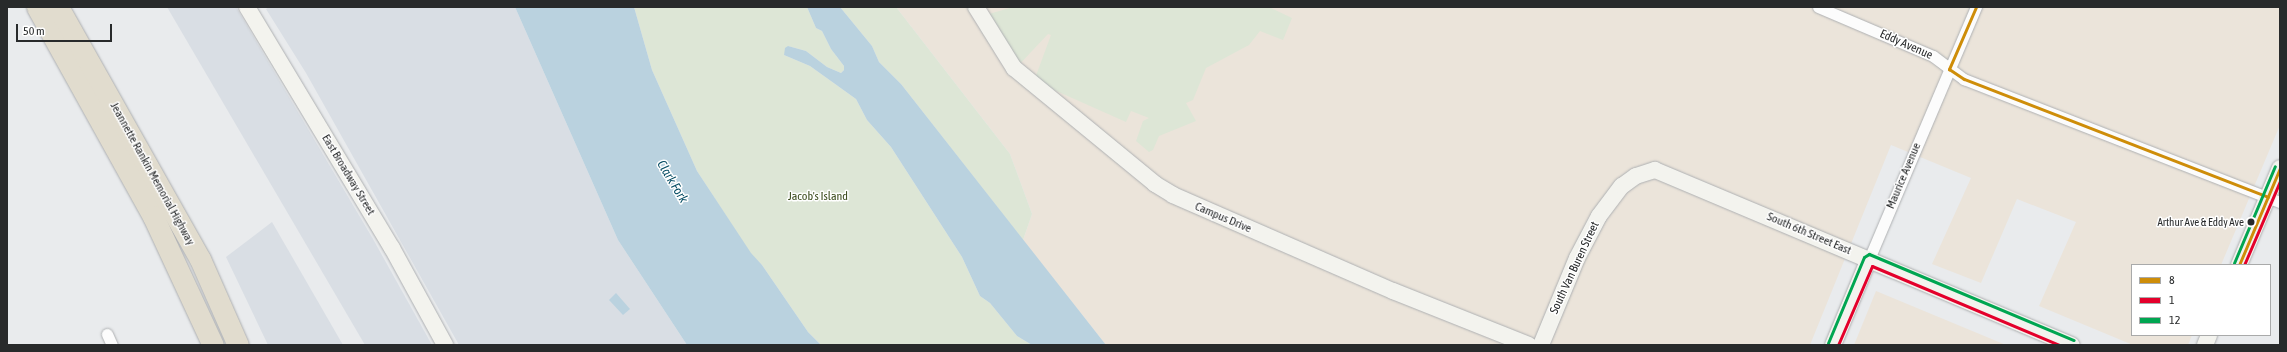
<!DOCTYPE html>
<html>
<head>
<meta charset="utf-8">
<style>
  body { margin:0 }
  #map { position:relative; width:2287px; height:352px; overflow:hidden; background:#e9ebed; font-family:"Asap Condensed",sans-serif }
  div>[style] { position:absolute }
  .built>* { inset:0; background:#d9dee4 }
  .education>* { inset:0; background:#ebe4da }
  .green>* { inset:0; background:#dde6d6 }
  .water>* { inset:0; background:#bad2df }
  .roads { filter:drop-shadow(0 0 1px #aeb0b2) drop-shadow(0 0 1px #aeb0b2) }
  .street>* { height:11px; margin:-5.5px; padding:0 5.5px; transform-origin:5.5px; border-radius:5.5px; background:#fcfcfc }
  .secondary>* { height:16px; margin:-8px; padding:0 8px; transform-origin:8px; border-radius:8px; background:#f3f3ee }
  .highway>* { height:21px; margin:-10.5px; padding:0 10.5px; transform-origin:10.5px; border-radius:10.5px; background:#e1dcce }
  .bus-1>* { height:3px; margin:-1.5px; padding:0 1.5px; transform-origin:1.5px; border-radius:1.5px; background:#ce8d09 }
  .bus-2>* { height:3px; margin:-1.5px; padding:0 1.5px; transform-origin:1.5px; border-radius:1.5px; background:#e4002b }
  .bus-3>* { height:3px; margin:-1.5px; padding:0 1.5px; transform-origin:1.5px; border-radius:1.5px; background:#00a651 }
  .dots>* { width:11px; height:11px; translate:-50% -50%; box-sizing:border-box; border:2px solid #fff; border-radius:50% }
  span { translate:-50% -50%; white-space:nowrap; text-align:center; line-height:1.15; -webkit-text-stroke:3px #fff; paint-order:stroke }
  .bus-label { font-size:11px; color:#282a2b }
  .right { translate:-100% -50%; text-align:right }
  .street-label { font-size:12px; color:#282a2b }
  .park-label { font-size:12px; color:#3a4b1c }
  .water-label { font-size:13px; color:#074d64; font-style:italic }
  .frame { position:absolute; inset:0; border:8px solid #282a2b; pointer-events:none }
  .legend { position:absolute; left:2131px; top:264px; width:140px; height:72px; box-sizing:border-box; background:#fff; border:1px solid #a9aaaa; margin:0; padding:5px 7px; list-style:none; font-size:12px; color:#282a2b }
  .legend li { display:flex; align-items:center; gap:8px; height:20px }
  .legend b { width:20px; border:1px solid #a9aaaa }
  .scale { position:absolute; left:16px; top:24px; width:96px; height:18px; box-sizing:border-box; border:2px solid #282a2b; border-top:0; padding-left:5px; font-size:12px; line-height:14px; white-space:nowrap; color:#282a2b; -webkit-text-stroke:3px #fff; paint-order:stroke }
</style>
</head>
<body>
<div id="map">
  <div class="built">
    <i style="clip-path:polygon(167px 7px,236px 7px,373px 239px,432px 345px,365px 345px)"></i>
    <i style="clip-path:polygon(269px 7px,515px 7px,618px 240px,687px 345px,459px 345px,306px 73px,266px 9px)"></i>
    <i style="clip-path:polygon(272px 222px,343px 345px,268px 345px,226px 257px)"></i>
  </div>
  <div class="education">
    <i style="clip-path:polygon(896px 7px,2280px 7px,2280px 125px,2221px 265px,2132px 265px,2132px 335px,2192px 335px,2188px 345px,2133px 345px,2039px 306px,2076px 222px,2017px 199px,1981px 283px,1932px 264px,1971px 178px,1891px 145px,1810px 345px,1106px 345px,1023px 240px,1032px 214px,1010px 154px)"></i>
    <i style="clip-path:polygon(1876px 291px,2006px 345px,1854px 345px)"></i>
  </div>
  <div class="green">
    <i style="clip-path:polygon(634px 7px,807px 7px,816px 28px,822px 31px,831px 49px,844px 66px,844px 70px,841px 73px,827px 67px,806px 51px,788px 46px,784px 55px,810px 66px,856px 99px,867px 120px,891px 147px,962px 257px,980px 296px,990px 303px,1017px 336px,1032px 345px,821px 345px,808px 332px,762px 265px,751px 254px,697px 171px,652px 70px)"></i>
    <i style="clip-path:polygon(840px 7px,896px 7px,1010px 154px,1032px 214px,1023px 240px,901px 84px,879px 62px,872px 46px)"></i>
    <i style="clip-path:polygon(1013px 7px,1269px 7px,1292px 18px,1283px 40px,1260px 31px,1249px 45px,1206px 68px,1193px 100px,1186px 103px,1196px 121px,1159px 136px,1153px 150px,1149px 152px,1136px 141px,1143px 121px,1149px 118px,1131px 111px,1126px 122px,1034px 81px,1051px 35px,1048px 34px,1016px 68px,989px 14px)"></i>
  </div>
  <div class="water">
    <i style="clip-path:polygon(515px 7px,634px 7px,652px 70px,697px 171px,751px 253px,762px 265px,808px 332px,821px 345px,687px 345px,618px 240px)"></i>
    <i style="clip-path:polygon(807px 7px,840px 7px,872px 46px,879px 62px,901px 84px,1106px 345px,1032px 345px,1017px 336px,990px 303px,980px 296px,962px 257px,891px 147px,867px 120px,856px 99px,810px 66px,784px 55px,785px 48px,788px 46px,806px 51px,827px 67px,841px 73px,844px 70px,844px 66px,831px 49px,822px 31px,816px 28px)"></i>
    <i style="clip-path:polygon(616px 293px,630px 309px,623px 315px,609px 300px)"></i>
  </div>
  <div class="roads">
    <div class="street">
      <i style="left:1818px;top:7px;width:125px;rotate:23.1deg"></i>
      <i style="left:1933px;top:56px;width:39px;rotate:37deg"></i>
      <i style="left:1964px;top:79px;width:339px;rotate:21.3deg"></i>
      <i style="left:1869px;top:259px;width:274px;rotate:-67deg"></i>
      <i style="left:107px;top:334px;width:12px;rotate:66deg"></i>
    </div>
    <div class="secondary">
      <i style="left:247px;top:7px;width:281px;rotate:59deg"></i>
      <i style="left:392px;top:248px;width:111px;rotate:61.3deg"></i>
      <i style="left:976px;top:7px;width:72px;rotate:58.1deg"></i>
      <i style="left:1014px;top:68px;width:183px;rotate:39.4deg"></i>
      <i style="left:1155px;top:184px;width:21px;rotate:31deg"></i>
      <i style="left:1173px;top:195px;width:240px;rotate:23.6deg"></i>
      <i style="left:1393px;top:291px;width:146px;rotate:21.7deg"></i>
      <i style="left:2239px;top:265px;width:105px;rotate:-67.1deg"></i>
      <i style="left:1541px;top:345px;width:94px;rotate:-67.5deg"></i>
      <i style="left:1577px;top:258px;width:47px;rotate:-62.4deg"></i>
      <i style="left:1599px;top:216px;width:38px;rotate:-53deg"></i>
      <i style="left:1622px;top:186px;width:17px;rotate:-36deg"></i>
      <i style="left:1636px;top:176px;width:20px;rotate:-18deg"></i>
      <i style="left:1655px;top:170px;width:452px;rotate:22.8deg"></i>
      <i style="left:1833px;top:345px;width:93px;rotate:-67.3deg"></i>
      <i style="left:2205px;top:345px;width:11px;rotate:-68deg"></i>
    </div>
    <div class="highway">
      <i style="left:37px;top:7px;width:239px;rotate:61deg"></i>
      <i style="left:153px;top:216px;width:142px;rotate:65.1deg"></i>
      <i style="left:58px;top:7px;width:289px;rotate:60.6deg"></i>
      <i style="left:200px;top:259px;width:94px;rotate:66.2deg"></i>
    </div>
  </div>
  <div class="bus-1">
    <i style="left:1976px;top:7px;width:68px;rotate:113.5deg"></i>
    <i style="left:1949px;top:69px;width:18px;rotate:34deg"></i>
    <i style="left:1964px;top:79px;width:326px;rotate:21.2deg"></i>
    <i style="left:2239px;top:265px;width:105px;rotate:-67.1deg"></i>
  </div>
  <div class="bus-2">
    <i style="left:2244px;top:265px;width:91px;rotate:-66.8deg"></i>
    <i style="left:1838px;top:345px;width:86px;rotate:-66.7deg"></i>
    <i style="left:1872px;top:266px;width:203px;rotate:22.9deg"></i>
  </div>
  <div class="bus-3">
    <i style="left:2234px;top:263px;width:105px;rotate:-67.1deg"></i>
    <i style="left:1828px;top:343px;width:93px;rotate:-67.3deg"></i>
    <i style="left:1864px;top:257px;width:6px;rotate:-31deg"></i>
    <i style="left:1869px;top:254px;width:222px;rotate:22.8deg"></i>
  </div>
  <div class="dots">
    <i style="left:2251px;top:222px;background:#282a2b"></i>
  </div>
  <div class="bus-label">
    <span class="right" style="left:2244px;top:222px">Arthur Ave &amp; Eddy Ave</span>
  </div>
  <div class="street-label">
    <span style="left:1906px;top:45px;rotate:24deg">Eddy Avenue</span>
    <span style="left:152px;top:174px;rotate:61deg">Jeannette Rankin Memorial Highway</span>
    <span style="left:348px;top:175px;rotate:59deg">East Broadway Street</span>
    <span style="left:1904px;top:176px;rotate:-67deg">Maurice Avenue</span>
    <span style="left:1223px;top:218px;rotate:23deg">Campus Drive</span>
    <span style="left:1809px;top:234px;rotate:23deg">South 6th Street East</span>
    <span style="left:1575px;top:268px;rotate:-65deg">South Van Buren Street</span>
  </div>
  <div class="park-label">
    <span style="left:818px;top:197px">Jacob's Island</span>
  </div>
  <div class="water-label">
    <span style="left:672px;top:182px;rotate:59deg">Clark Fork</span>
  </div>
  <div class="frame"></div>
  <ul class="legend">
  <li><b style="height:5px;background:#ce8d09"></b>8</li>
  <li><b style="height:5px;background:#e4002b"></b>1</li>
  <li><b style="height:5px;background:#00a651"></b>12</li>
  </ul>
  <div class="scale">50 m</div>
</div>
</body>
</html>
